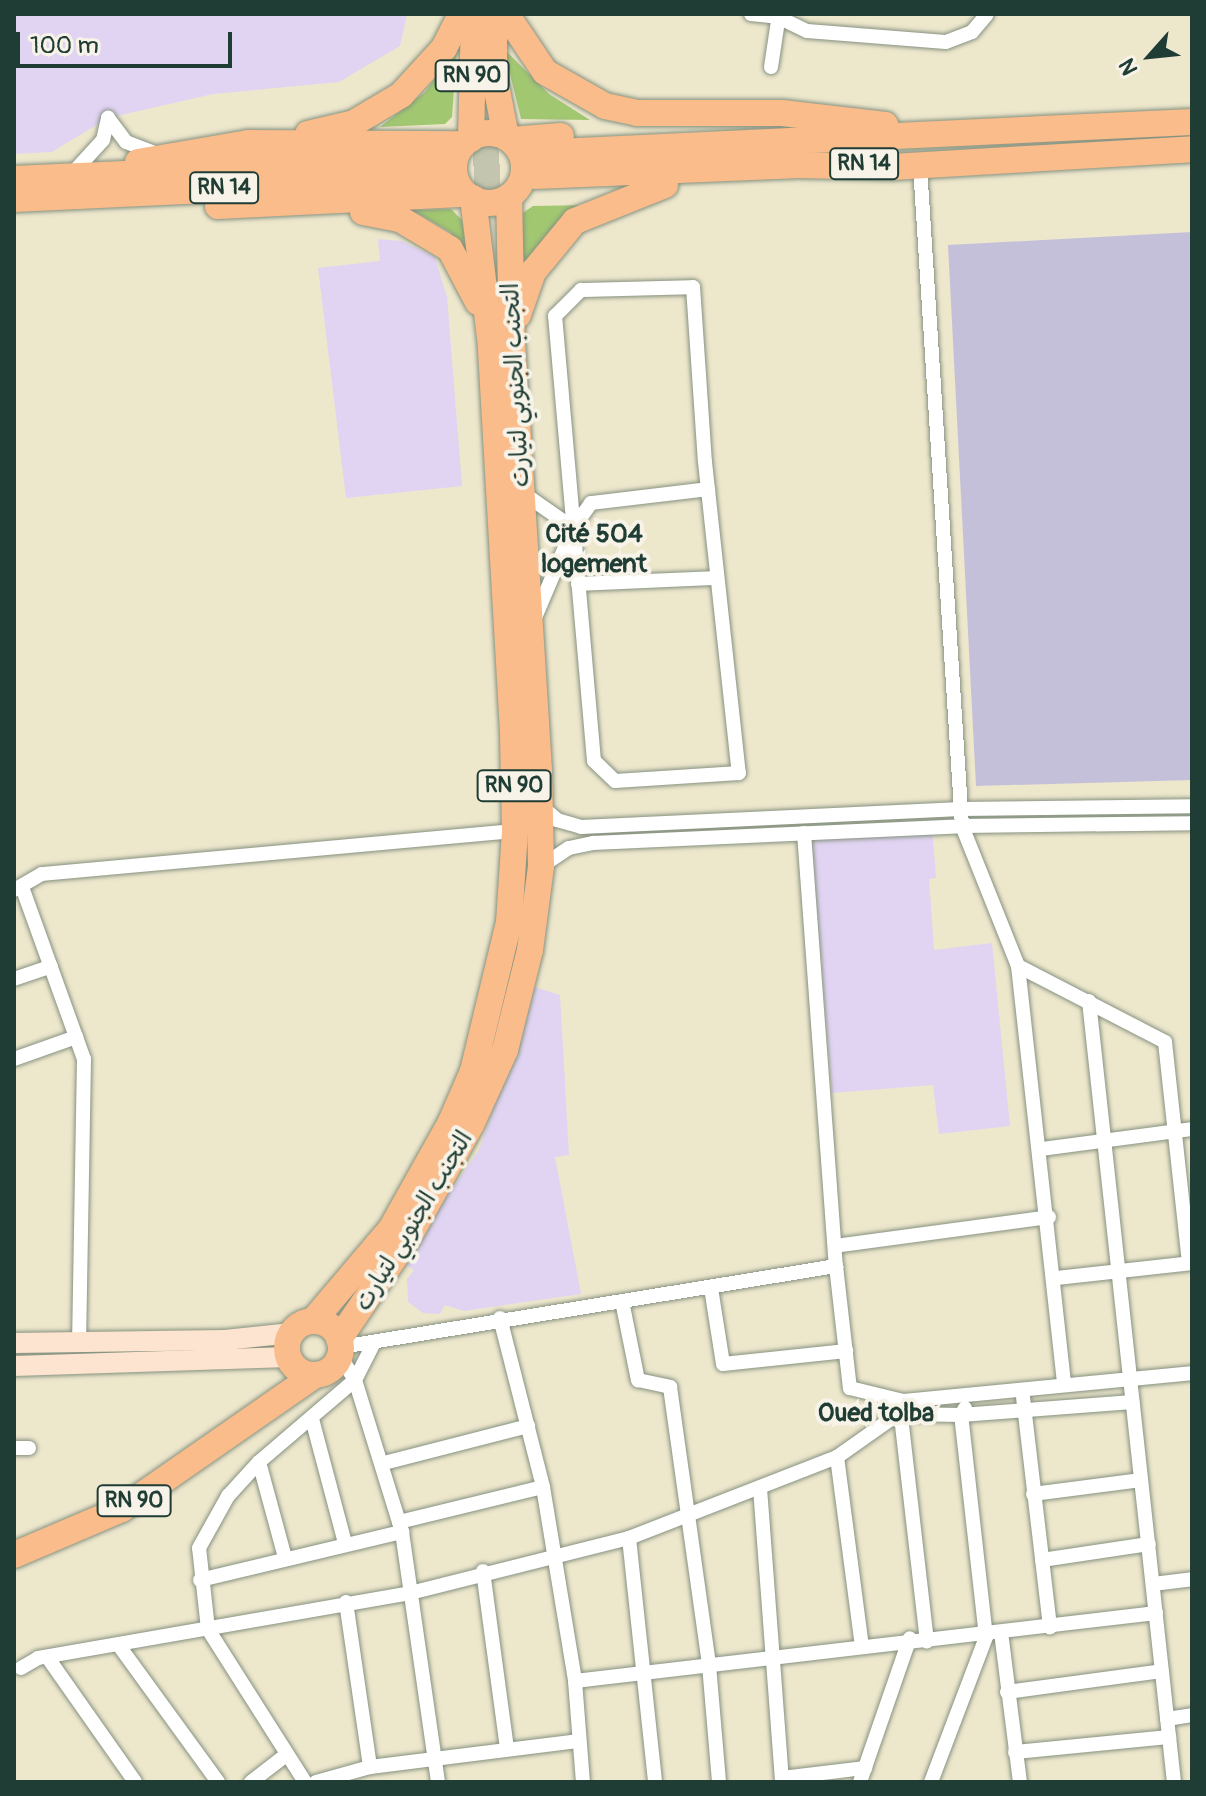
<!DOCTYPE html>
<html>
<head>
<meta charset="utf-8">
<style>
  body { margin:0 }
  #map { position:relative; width:1206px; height:1796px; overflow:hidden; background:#ede7cc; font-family:Pangolin,"Playpen Sans Arabic",sans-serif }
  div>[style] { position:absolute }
  .built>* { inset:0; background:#e1d4f3 }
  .industrial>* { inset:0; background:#c5c0da }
  .green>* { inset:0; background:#a2c771 }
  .highway-tunnel>* { height:26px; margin-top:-13px; transform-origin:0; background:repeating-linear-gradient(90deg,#c4c5ae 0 26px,transparent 0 39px) }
  .roads { filter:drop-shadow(0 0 2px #869280) drop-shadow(0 0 2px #869280) }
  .street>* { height:14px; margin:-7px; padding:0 7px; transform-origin:7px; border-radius:7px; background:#fff }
  .secondary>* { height:20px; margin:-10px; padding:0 10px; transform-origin:10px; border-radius:10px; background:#fde4d0 }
  .highway>* { height:26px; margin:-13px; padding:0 13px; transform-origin:13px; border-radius:13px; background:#f9bc8a }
  .highway>.ring { margin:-13px; padding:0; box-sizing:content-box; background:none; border:26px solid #f9bc8a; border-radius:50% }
  span { translate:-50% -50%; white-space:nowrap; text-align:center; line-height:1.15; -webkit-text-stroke:8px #f7f3e8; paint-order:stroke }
  .shield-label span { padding:2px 6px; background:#f7f3e8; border:2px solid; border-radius:6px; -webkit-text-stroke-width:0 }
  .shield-label { font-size:22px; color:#1f3d34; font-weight:700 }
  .street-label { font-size:24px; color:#1f3d34 }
  .neighbourhood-label { font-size:26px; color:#1f3d34; font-weight:700 }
  .frame { position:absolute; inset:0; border:16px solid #1f3d34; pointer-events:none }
  .north { position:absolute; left:1110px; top:16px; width:80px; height:80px; -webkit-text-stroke:6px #f7f3e8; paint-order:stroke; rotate:243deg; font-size:22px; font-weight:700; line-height:32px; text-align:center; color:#1f3d34 }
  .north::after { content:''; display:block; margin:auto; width:28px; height:36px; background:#1f3d34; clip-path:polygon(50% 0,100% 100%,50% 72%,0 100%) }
  .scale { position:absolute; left:16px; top:32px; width:216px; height:36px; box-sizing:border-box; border:4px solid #1f3d34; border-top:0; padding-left:10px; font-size:24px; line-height:28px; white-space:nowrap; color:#1f3d34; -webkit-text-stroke:6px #f7f3e8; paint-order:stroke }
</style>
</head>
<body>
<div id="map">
  <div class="built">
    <i style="clip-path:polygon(14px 14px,407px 14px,400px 46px,339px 82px,213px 94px,108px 118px,52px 152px,14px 154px)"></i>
    <i style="clip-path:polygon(378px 239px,402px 241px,435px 257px,447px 297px,462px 486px,346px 498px,318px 268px,380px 261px)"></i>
    <i style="clip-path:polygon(932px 828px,936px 878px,929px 879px,934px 950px,992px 943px,1010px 1126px,939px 1134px,933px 1085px,832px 1093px,811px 840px)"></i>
    <i style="clip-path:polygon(535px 987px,560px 995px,569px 1155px,555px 1157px,581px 1294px,464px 1311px,445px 1305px,440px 1314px,423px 1313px,408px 1302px,407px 1279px,414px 1270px,401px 1262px,479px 1150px)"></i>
  </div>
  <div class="industrial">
    <i style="clip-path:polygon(1192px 232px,1192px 780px,976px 786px,948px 245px)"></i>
  </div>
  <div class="green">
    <i style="clip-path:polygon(457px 48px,452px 117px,445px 124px,380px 127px,425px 92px)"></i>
    <i style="clip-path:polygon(504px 49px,549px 94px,590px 120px,521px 119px)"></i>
    <i style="clip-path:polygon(589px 205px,541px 242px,517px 277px,521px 214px,533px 206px)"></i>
    <i style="clip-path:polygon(451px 209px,462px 220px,469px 255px,450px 232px,412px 210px)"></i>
  </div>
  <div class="highway-tunnel">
    <i style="left:434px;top:160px;width:102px;rotate:-3.9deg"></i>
    <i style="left:435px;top:179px;width:100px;rotate:-1.7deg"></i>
  </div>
  <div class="roads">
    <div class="street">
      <i style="left:751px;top:14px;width:27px;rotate:6deg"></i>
      <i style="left:778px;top:17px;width:32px;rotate:26deg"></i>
      <i style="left:807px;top:31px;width:139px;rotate:4.5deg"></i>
      <i style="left:946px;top:42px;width:28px;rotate:-21deg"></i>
      <i style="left:972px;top:32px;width:23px;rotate:-50deg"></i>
      <i style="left:771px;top:67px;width:54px;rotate:-81.4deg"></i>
      <i style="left:920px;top:166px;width:661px;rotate:86.36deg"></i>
      <i style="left:962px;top:826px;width:151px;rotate:68.2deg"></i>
      <i style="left:1018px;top:966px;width:421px;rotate:83.7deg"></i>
      <i style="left:71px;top:175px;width:47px;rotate:-47.6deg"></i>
      <i style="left:103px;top:140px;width:23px;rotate:-77deg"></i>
      <i style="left:108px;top:118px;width:30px;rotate:53deg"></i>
      <i style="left:126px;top:142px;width:30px;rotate:21deg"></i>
      <i style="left:693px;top:287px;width:175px;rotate:86.1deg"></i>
      <i style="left:705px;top:462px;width:313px;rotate:83.8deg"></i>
      <i style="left:739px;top:773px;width:124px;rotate:176.3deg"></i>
      <i style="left:615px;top:781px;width:29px;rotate:-136deg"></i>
      <i style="left:594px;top:761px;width:447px;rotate:-95deg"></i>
      <i style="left:555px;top:316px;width:37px;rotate:-45deg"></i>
      <i style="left:581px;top:290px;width:112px;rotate:-1.5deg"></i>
      <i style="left:523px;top:493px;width:61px;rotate:35deg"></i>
      <i style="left:578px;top:584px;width:139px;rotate:-2.5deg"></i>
      <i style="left:534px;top:620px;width:100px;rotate:-67deg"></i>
      <i style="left:573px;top:528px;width:31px;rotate:-54deg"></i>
      <i style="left:591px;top:503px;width:118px;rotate:-6.8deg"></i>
      <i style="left:540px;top:805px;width:23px;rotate:41deg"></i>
      <i style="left:557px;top:820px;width:25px;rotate:16deg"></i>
      <i style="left:581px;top:827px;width:380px;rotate:-2.7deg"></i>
      <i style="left:961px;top:809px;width:231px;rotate:-0.7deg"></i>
      <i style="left:804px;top:833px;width:434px;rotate:85.8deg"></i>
      <i style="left:542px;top:866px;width:32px;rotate:-34deg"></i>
      <i style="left:569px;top:848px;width:25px;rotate:-12deg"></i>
      <i style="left:593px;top:843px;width:369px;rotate:-2.6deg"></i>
      <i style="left:962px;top:826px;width:230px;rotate:-0.7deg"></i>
      <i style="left:22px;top:887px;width:183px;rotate:70.2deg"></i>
      <i style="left:84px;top:1059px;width:283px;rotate:91deg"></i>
      <i style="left:14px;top:890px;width:32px;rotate:-30deg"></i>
      <i style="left:42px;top:874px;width:475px;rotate:-5.2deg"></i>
      <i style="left:1018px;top:966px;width:165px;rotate:27.3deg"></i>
      <i style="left:1165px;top:1042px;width:222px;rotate:83.8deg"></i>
      <i style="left:14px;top:979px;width:39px;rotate:-19deg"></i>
      <i style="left:1089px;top:1001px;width:786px;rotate:83.79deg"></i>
      <i style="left:14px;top:1059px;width:66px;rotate:-19.5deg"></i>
      <i style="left:1042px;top:1149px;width:151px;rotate:-7.6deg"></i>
      <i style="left:835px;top:1246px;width:216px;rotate:-7.7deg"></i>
      <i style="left:1057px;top:1278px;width:136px;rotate:-6.3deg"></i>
      <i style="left:711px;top:1288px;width:77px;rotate:81deg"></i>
      <i style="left:723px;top:1364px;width:124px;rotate:-6deg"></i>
      <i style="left:622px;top:1301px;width:81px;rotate:78.6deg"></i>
      <i style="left:638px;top:1380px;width:33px;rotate:12deg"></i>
      <i style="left:670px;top:1387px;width:281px;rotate:82deg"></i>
      <i style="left:709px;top:1665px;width:117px;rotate:85.1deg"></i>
      <i style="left:500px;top:1318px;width:174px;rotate:75.7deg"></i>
      <i style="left:543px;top:1487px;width:197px;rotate:80.6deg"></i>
      <i style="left:575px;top:1681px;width:101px;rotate:85.5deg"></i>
      <i style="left:341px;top:1347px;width:502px;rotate:-9.29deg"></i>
      <i style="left:836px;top:1266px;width:123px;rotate:83.5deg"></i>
      <i style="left:850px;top:1388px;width:55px;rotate:13.8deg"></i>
      <i style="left:903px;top:1401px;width:290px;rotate:-5.5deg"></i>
      <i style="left:340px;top:1356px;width:28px;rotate:58deg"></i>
      <i style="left:355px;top:1380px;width:159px;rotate:72.8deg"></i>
      <i style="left:402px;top:1532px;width:253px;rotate:81.8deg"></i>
      <i style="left:1023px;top:1397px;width:232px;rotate:83.3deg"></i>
      <i style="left:900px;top:1408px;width:235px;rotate:83.4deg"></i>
      <i style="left:312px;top:1419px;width:128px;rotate:75.1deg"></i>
      <i style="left:14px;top:1448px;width:15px"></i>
      <i style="left:837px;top:1457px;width:191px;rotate:82.5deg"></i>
      <i style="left:259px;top:1462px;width:99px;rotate:74.8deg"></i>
      <i style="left:384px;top:1463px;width:149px;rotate:-14.4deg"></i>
      <i style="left:760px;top:1488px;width:295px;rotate:85.7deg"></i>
      <i style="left:1033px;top:1494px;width:109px;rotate:-7.4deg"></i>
      <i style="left:399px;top:1522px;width:148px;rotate:-13.7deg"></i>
      <i style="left:629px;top:1538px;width:245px;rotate:83.9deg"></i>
      <i style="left:1042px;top:1560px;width:108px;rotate:-8.5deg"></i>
      <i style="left:483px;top:1571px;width:179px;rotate:82.3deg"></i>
      <i style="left:200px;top:1580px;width:208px;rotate:-13.4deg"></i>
      <i style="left:1153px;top:1584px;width:39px;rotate:-7deg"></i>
      <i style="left:346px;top:1602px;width:167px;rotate:81.7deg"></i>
      <i style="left:1001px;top:1632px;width:151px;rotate:82.8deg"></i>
      <i style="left:120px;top:1647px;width:167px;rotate:54deg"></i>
      <i style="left:48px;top:1658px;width:151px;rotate:54.9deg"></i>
      <i style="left:21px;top:1668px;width:20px;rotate:-30deg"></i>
      <i style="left:38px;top:1658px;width:378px;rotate:-9.9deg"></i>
      <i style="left:410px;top:1593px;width:226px;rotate:-14.1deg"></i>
      <i style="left:629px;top:1538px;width:223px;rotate:-21.3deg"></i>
      <i style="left:837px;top:1457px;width:75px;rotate:-35.2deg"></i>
      <i style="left:898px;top:1414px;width:63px;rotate:0.9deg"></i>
      <i style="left:961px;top:1415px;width:172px;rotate:-4.3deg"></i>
      <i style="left:575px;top:1681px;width:585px;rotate:-6.68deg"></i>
      <i style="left:1007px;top:1692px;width:156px;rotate:-7.7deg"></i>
      <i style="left:1167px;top:1719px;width:25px;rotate:-9deg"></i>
      <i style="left:1015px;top:1752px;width:155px;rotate:-5.6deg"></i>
      <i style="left:782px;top:1778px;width:84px;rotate:-6.9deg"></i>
      <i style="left:251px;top:1782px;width:44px;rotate:-37.6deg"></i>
      <i style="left:305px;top:1782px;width:181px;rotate:-122.4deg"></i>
      <i style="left:208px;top:1629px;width:81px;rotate:-96.3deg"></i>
      <i style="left:199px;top:1548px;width:60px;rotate:-60.9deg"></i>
      <i style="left:228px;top:1496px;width:46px;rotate:-47.6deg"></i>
      <i style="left:259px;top:1462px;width:126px;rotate:-40.5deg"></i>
      <i style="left:355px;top:1380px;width:38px;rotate:-63deg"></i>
      <i style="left:316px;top:1782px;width:56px;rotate:-15.5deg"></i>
      <i style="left:370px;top:1767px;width:211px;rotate:-7.1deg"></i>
      <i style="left:860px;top:1782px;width:152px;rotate:-70.9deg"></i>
      <i style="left:931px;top:1782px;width:155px;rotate:-69.2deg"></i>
      <i style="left:986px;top:1637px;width:223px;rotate:-96.4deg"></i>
      <i style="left:961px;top:1415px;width:8px;rotate:-60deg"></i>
    </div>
    <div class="secondary">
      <i style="left:14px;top:1343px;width:211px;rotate:-0.8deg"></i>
      <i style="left:225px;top:1340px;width:67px;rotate:-6deg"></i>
      <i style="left:14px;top:1366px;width:275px;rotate:-1.9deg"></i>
    </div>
    <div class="highway">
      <i style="left:494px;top:14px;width:61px;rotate:90deg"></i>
      <i style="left:494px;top:75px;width:63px;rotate:79deg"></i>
      <i style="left:506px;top:14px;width:70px;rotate:56.1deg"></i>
      <i style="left:545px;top:72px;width:69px;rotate:29.5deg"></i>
      <i style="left:605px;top:106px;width:33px;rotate:12deg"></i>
      <i style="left:637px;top:113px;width:145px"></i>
      <i style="left:782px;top:113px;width:104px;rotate:6.6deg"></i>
      <i class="ring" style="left:454px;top:133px;width:44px;height:44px"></i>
      <i style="left:308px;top:134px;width:47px;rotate:-13.4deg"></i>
      <i style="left:354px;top:123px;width:55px;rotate:-30.8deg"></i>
      <i style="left:401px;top:95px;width:64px;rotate:-47.5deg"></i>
      <i style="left:444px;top:48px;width:38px;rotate:-63deg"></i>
      <i style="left:471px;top:139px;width:125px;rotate:-88.6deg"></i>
      <i style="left:511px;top:140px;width:50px;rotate:-4.6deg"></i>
      <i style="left:536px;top:153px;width:657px;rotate:-2.71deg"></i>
      <i style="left:138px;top:162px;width:112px;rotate:-9.8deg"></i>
      <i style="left:248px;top:143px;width:216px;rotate:0.3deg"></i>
      <i style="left:535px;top:176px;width:259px;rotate:-2.4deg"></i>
      <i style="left:794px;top:165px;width:98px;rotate:1.2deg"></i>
      <i style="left:892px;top:167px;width:301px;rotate:-3.4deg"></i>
      <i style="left:14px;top:179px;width:420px;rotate:-2.6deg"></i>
      <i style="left:14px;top:199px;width:421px;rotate:-2.7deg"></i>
      <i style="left:218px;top:206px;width:248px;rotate:-2.8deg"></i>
      <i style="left:363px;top:212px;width:38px;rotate:11deg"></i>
      <i style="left:400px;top:219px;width:58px;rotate:31deg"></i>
      <i style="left:450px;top:249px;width:60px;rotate:62.2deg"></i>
      <i style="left:518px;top:315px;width:46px;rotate:-70.8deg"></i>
      <i style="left:533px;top:272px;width:66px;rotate:-50.5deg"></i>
      <i style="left:575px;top:221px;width:97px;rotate:-21.8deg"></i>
      <i style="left:313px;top:1321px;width:121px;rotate:-49.7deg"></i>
      <i style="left:391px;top:1229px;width:123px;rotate:-60.7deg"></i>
      <i style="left:451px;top:1122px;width:56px;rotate:-66.7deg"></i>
      <i style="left:473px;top:1071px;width:153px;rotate:-76.4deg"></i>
      <i style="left:509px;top:922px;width:91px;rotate:-86.2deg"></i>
      <i style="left:515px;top:831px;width:99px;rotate:-91.2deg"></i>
      <i style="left:513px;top:732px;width:395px;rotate:-93.3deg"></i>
      <i style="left:490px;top:338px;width:141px;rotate:-96.9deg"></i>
      <i class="ring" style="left:287px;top:1321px;width:28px;height:28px"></i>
      <i style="left:339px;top:1339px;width:122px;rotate:-55.7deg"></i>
      <i style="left:408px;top:1238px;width:129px;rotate:-60.9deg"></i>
      <i style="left:471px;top:1125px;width:82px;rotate:-65.6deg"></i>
      <i style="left:505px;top:1050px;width:103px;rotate:-76deg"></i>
      <i style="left:530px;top:950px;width:85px;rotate:-82.5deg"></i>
      <i style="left:541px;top:866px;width:96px;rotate:-91.2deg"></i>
      <i style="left:539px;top:770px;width:433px;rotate:-93.6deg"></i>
      <i style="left:512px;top:338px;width:141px;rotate:-91.2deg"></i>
      <i style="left:14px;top:1555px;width:117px;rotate:-23.1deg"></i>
      <i style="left:122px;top:1509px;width:235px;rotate:-34.8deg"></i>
    </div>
  </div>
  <div class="shield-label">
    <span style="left:472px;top:76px">RN 90</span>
    <span style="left:864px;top:164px">RN 14</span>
    <span style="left:224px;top:188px">RN 14</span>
    <span style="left:514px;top:786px">RN 90</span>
    <span style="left:134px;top:1501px">RN 90</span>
  </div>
  <div class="street-label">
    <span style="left:516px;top:385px;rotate:-93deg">التجنب الجنوبي لتيارت</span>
    <span style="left:414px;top:1221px;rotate:-59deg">التجنب الجنوبي لتيارت</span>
  </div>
  <div class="neighbourhood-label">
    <span style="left:594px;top:550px">Cité 504<br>logement</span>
    <span style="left:876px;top:1414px">Oued tolba</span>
  </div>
  <div class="frame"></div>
  <div class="north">N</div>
  <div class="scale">100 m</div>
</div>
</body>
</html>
